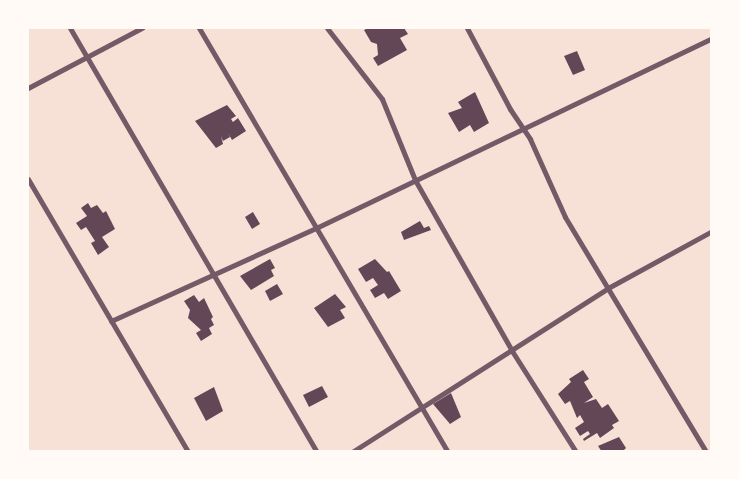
<!DOCTYPE html>
<html>
<head>
<meta charset="utf-8">
<style>
  body { margin:0 }
  #map { position:relative; width:739px; height:479px; overflow:hidden; background:#f7e1d7; font-family:"Fira Sans Condensed",sans-serif }
  div>[style] { position:absolute }
  .building>* { inset:0; background:#644757 }
  .minor>* { height:5px; margin:-2.5px; padding:0 2.5px; transform-origin:2.5px; border-radius:2.5px; background:#755966 }
  span { translate:-50% -50%; white-space:nowrap; text-align:center; line-height:1.15; -webkit-text-stroke:4.5px #fffaf5; paint-order:stroke }
  .frame { position:absolute; inset:0; border:29px solid #fffaf5; pointer-events:none }
</style>
</head>
<body>
<div id="map">
  <div class="building">
    <i style="clip-path:polygon(368px 28px,404px 28px,408px 34px,400px 38px,407px 50px,378px 66px,373px 58px,378px 55px,377px 44px,371px 42px,364px 30px)"></i>
    <i style="clip-path:polygon(577px 51px,585px 70px,573px 75px,564px 56px)"></i>
    <i style="clip-path:polygon(475px 92px,489px 123px,474px 132px,470px 125px,459px 132px,448px 113px,462px 108px,458px 102px)"></i>
    <i style="clip-path:polygon(227px 105px,236px 116px,231px 119px,233px 122px,238px 118px,246px 131px,232px 140px,228px 133px,230px 137px,223px 141px,221px 136px,223px 144px,216px 148px,195px 121px)"></i>
    <i style="clip-path:polygon(88px 203px,91px 208px,97px 205px,103px 213px,106px 211px,115px 229px,102px 237px,109px 247px,98px 255px,91px 243px,95px 241px,86px 227px,81px 230px,76px 223px,87px 216px,81px 208px)"></i>
    <i style="clip-path:polygon(253px 212px,260px 224px,252px 229px,245px 217px)"></i>
    <i style="clip-path:polygon(420px 221px,424px 228px,429px 226px,431px 230px,404px 240px,401px 232px)"></i>
    <i style="clip-path:polygon(270px 259px,275px 268px,271px 270px,274px 276px,251px 290px,240px 276px)"></i>
    <i style="clip-path:polygon(375px 259px,387px 272px,389px 271px,401px 291px,388px 299px,384px 293px,375px 298px,370px 290px,378px 285px,373px 278px,366px 282px,358px 269px)"></i>
    <i style="clip-path:polygon(277px 284px,283px 294px,270px 301px,265px 291px)"></i>
    <i style="clip-path:polygon(335px 294px,346px 307px,340px 310px,345px 318px,328px 327px,314px 308px)"></i>
    <i style="clip-path:polygon(194px 295px,199px 302px,204px 298px,213px 317px,211px 319px,214px 325px,209px 328px,212px 334px,201px 341px,196px 333px,201px 330px,188px 318px,190px 310px,184px 301px)"></i>
    <i style="clip-path:polygon(583px 370px,589px 379px,584px 382px,593px 397px,584px 403px,596px 399px,602px 408px,608px 404px,619px 421px,612px 425px,614px 428px,600px 438px,597px 433px,584px 441px,583px 439px,590px 434px,588px 431px,580px 436px,575px 428px,584px 422px,580px 415px,577px 418px,570px 401px,565px 404px,558px 394px,571px 382px,569px 379px)"></i>
    <i style="clip-path:polygon(322px 386px,328px 397px,309px 407px,303px 395px)"></i>
    <i style="clip-path:polygon(214px 387px,223px 411px,206px 421px,194px 398px)"></i>
    <i style="clip-path:polygon(451px 393px,461px 417px,450px 424px,433px 404px)"></i>
    <i style="clip-path:polygon(619px 437px,626px 448px,622px 452px,602px 452px,598px 446px)"></i>
  </div>
  <div class="minor">
    <i style="left:70px;top:28px;width:491px;rotate:59.8deg"></i>
    <i style="left:199px;top:28px;width:492px;rotate:59.6deg"></i>
    <i style="left:327px;top:28px;width:90px;rotate:52.2deg"></i>
    <i style="left:382px;top:99px;width:87px;rotate:67.8deg"></i>
    <i style="left:415px;top:180px;width:197px;rotate:60.4deg"></i>
    <i style="left:512px;top:351px;width:120px;rotate:57.6deg"></i>
    <i style="left:467px;top:28px;width:92px;rotate:62deg"></i>
    <i style="left:510px;top:109px;width:36px;rotate:56deg"></i>
    <i style="left:530px;top:139px;width:85px;rotate:65.8deg"></i>
    <i style="left:565px;top:217px;width:274px;rotate:59deg"></i>
    <i style="left:28px;top:88px;width:129px;rotate:-27.8deg"></i>
    <i style="left:28px;top:179px;width:316px;rotate:59.6deg"></i>
    <i style="left:111px;top:321px;width:225px;rotate:-24.4deg"></i>
    <i style="left:316px;top:228px;width:439px;rotate:-25.6deg"></i>
    <i style="left:352px;top:452px;width:304px;rotate:-32.6deg"></i>
    <i style="left:608px;top:288px;width:119px;rotate:-28.7deg"></i>
  </div>
  <div class="frame"></div>
</div>
</body>
</html>
